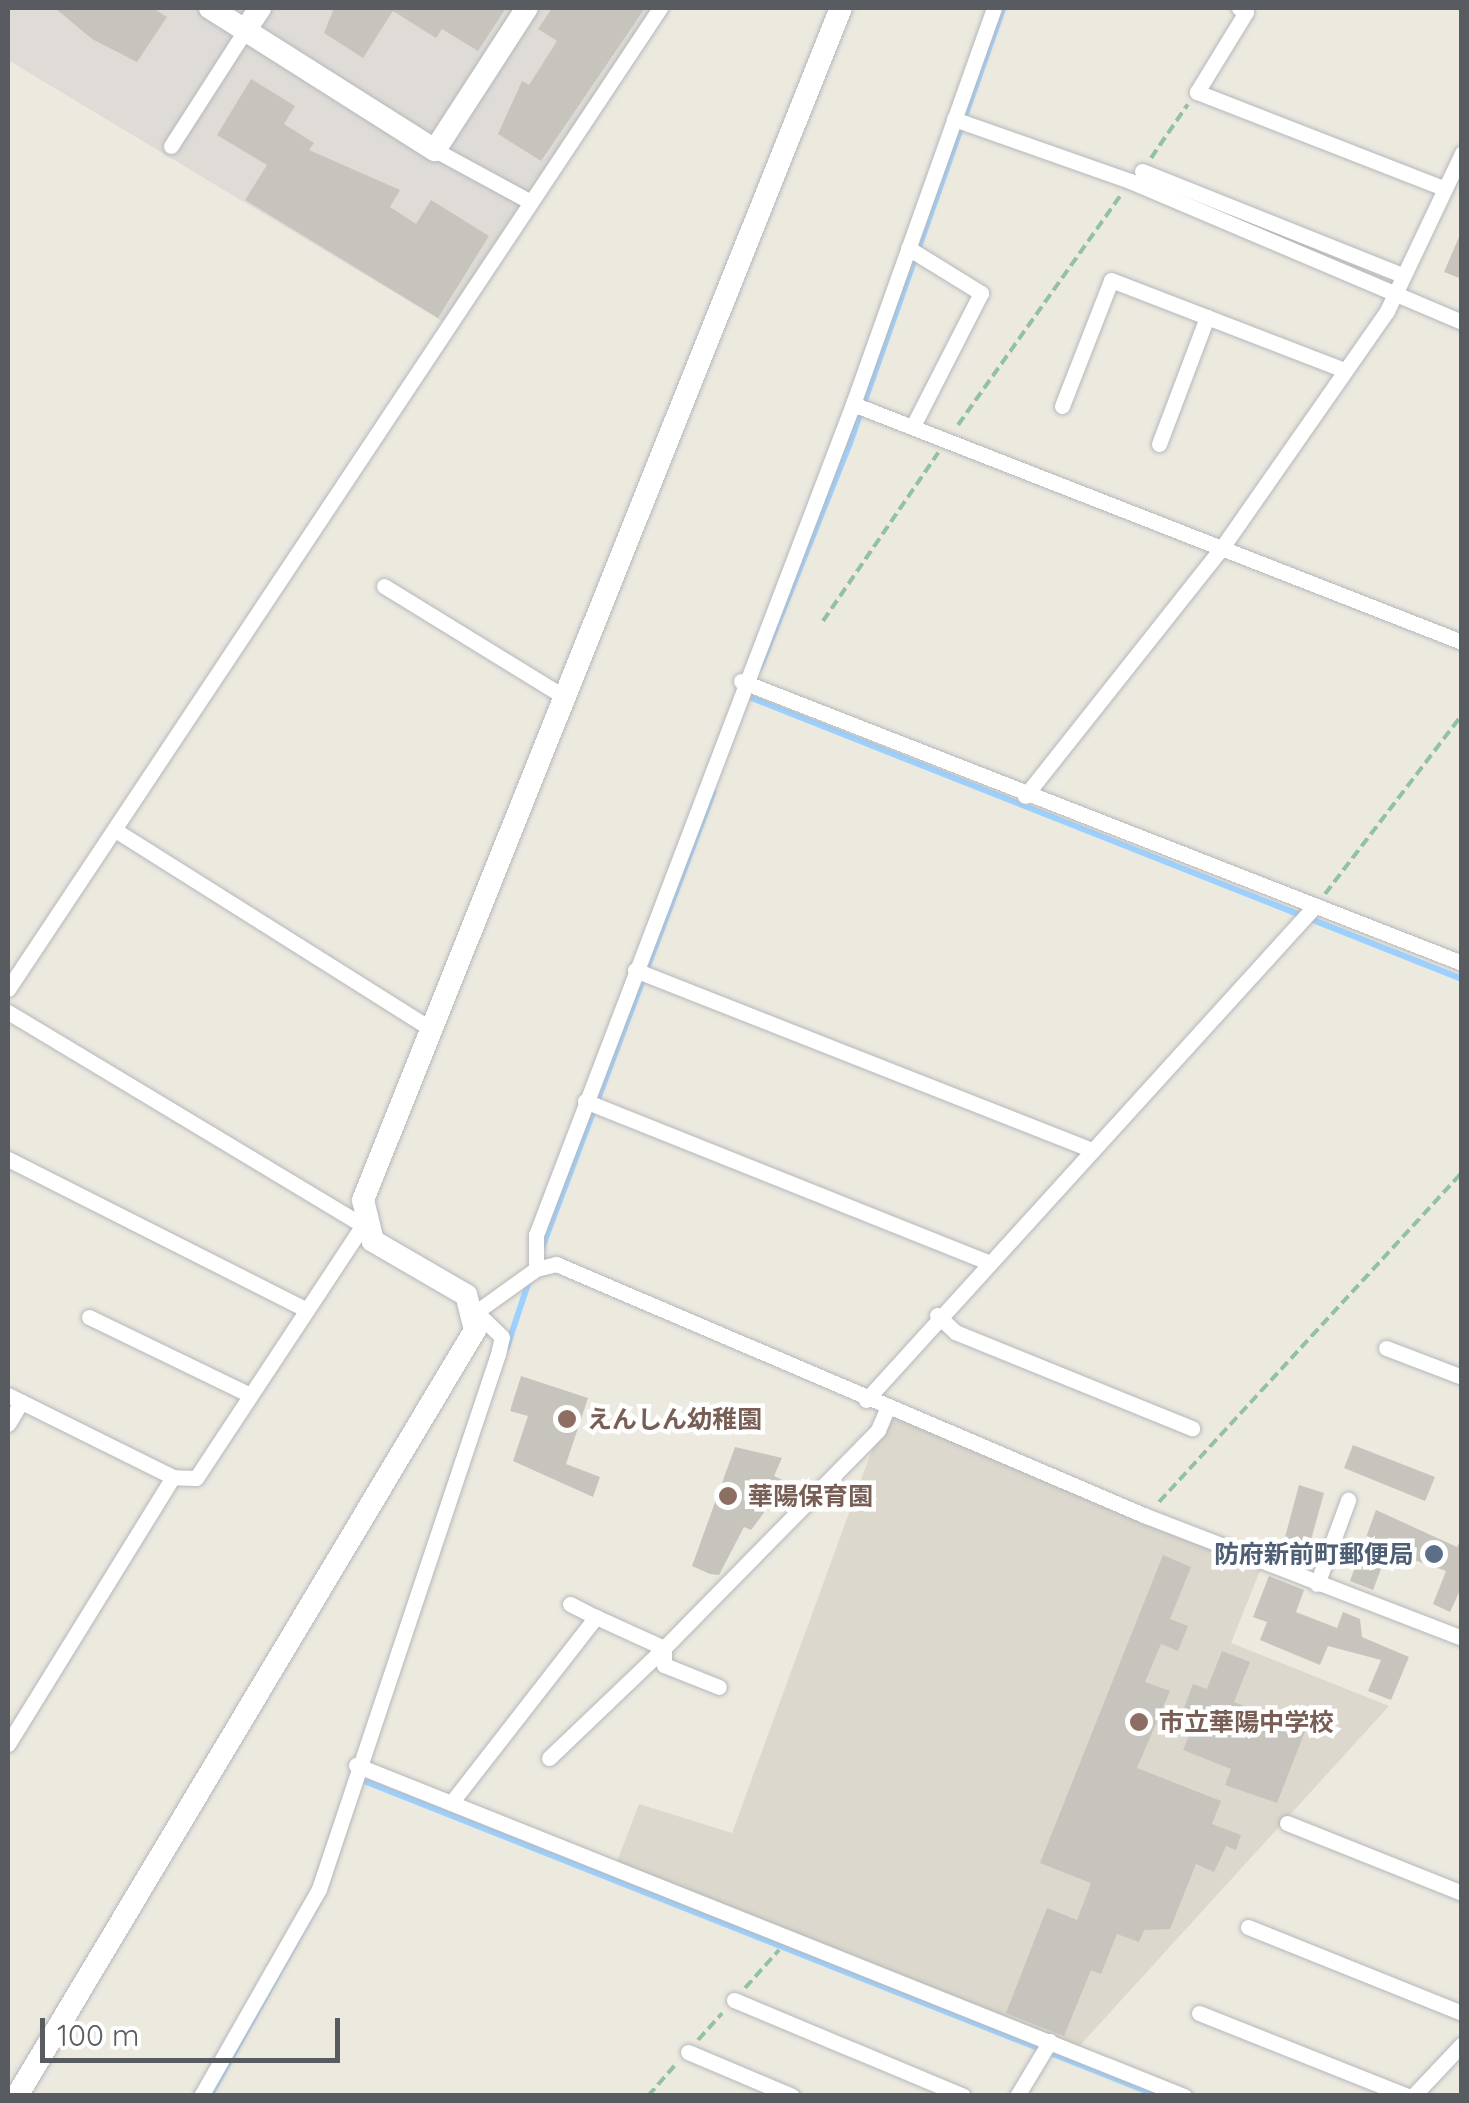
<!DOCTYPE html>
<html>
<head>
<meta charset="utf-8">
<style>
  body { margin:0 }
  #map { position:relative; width:1469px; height:2103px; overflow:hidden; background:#ece9df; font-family:Quicksand,"Noto Sans JP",sans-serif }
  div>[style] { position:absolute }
  .industrial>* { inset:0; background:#dfdcd7 }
  .education>* { inset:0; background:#dcd8cd }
  .stream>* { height:6px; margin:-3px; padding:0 3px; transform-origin:3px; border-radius:3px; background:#9cd1ff }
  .building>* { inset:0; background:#c6c4bc }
  .path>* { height:4px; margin-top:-2px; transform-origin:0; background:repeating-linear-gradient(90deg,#93c2a2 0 10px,transparent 0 15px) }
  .roads { filter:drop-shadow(0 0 2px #b5b7bc) drop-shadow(0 0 2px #b5b7bc) }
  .street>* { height:15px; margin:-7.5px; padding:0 7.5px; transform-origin:7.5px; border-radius:7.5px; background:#fff }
  .secondary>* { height:22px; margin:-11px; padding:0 11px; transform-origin:11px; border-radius:11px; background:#fff }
  .dots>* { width:28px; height:28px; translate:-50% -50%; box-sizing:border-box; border:5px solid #fff; border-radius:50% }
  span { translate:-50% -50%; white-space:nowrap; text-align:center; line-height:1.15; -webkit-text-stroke:9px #fff; paint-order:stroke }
  .education-label { font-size:25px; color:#785e54; font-weight:700 }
  .left { translate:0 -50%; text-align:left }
  .service-label { font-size:25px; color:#4e5e75; font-weight:700 }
  .right { translate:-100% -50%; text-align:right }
  .frame { position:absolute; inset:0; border:10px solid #585c60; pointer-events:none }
  .scale { position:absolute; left:40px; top:2018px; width:300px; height:45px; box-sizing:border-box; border:5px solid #585c60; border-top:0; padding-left:12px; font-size:30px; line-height:35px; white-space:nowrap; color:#585c60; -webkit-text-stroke:8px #fff; paint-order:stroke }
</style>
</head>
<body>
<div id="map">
  <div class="industrial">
    <i style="clip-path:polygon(8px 8px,654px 8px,450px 326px,8px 60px)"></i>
  </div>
  <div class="education">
    <i style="clip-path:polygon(887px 1409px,1263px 1563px,1231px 1643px,1389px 1706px,1074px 2052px,613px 1872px,639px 1804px,732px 1833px)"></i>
  </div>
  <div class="stream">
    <i style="left:760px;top:668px;width:242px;rotate:-68.2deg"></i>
    <i style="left:850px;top:443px;width:461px;rotate:-70.6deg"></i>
    <i style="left:749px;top:697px;width:767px;rotate:21.58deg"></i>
    <i style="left:542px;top:1248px;width:487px;rotate:-69.4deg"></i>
    <i style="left:507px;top:1347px;width:73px;rotate:-71.6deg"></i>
    <i style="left:359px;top:1779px;width:861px;rotate:21.62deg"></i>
    <i style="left:210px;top:2096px;width:221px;rotate:-60.8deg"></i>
  </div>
  <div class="building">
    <i style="clip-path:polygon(55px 8px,153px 8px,167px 17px,137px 62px,92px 39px)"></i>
    <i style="clip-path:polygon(334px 8px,506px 8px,478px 51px,442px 29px,436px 38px,393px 11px,363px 58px,324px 33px)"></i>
    <i style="clip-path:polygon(552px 8px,645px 8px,541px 161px,498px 134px,522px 81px,529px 85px,557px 41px,538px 29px)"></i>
    <i style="clip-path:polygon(251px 79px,295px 106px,284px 124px,314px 143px,309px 150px,400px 190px,390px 207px,416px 224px,431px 200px,489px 236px,438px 318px,245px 200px,267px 165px,217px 135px)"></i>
    <i style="clip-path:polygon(1462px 230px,1462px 279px,1444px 272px)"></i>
    <i style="clip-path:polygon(521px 1376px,588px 1398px,566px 1464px,600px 1477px,593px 1497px,513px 1461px,528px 1416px,510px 1411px)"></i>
    <i style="clip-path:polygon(1353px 1445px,1435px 1477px,1425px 1501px,1344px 1468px)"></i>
    <i style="clip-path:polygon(735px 1447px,782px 1458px,774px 1476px,787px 1482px,751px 1530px,744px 1527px,719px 1575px,710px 1574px,692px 1566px)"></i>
    <i style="clip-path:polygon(1299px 1485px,1324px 1493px,1304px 1565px,1280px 1556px)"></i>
    <i style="clip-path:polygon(1376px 1510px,1457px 1547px,1462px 1538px,1462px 1586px,1450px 1612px,1433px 1604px,1446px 1571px,1388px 1551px,1373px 1590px,1350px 1581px)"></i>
    <i style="clip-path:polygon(1163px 1555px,1191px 1567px,1170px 1619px,1188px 1626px,1178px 1651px,1161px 1644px,1145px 1682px,1170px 1691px,1137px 1768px,1221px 1801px,1212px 1824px,1241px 1835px,1236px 1850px,1226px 1846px,1214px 1872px,1196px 1864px,1170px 1929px,1144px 1930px,1139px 1942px,1117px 1934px,1101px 1974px,1091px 1970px,1064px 2036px,1006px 2013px,1047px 1908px,1077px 1920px,1091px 1883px,1040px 1863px)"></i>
    <i style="clip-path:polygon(1269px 1576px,1304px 1590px,1296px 1612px,1337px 1628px,1343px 1612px,1360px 1619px,1362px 1637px,1409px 1657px,1391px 1700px,1368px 1691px,1381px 1660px,1328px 1646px,1320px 1665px,1260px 1640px,1267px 1622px,1253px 1617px)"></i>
    <i style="clip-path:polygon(1222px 1651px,1250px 1662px,1234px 1702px,1306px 1729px,1277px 1803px,1225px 1785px,1231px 1769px,1183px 1750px,1198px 1713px,1184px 1708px,1193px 1684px,1207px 1689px)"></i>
  </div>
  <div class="path">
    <i style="left:1151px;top:158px;width:65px;rotate:-55.6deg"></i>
    <i style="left:958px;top:425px;width:281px;rotate:-54.7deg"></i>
    <i style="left:823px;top:621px;width:204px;rotate:-55.6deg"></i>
    <i style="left:1325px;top:894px;width:225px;rotate:-52.6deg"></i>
    <i style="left:1159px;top:1502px;width:447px;rotate:-47.4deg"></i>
    <i style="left:745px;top:1988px;width:51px;rotate:-48.2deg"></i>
    <i style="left:698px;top:2040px;width:36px;rotate:-48deg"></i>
    <i style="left:648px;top:2096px;width:41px;rotate:-48.9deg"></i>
  </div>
  <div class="roads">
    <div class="street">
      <i style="left:1239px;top:8px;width:8px;rotate:30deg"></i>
      <i style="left:1246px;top:12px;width:94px;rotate:121.5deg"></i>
      <i style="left:1197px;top:92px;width:264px;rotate:21.3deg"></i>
      <i style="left:954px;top:119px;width:187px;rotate:19.4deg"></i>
      <i style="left:1130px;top:181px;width:361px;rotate:23deg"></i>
      <i style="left:171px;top:146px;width:139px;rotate:-57.3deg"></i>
      <i style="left:435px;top:150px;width:107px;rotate:28.5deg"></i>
      <i style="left:1142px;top:171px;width:278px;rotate:21.8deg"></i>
      <i style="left:908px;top:248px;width:86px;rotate:31.7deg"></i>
      <i style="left:981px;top:293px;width:149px;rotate:117.1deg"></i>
      <i style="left:853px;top:404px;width:654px;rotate:21.35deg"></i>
      <i style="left:1062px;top:406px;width:135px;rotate:-68.7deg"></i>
      <i style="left:1111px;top:280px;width:250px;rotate:21.1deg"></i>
      <i style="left:1159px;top:444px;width:136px;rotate:-69.3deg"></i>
      <i style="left:384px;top:586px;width:210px;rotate:31.6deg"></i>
      <i style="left:741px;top:681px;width:774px;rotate:21.36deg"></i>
      <i style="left:1025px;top:796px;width:315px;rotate:-51.6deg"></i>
      <i style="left:1221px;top:549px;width:290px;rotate:-55.1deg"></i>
      <i style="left:1387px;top:311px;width:175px;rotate:-64.6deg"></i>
      <i style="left:115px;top:830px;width:370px;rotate:32.2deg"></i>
      <i style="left:635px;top:970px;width:486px;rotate:21.5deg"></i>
      <i style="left:8px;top:989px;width:1178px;rotate:-56.39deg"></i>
      <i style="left:8px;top:1012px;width:414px;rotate:31deg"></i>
      <i style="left:363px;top:1225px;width:303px;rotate:123.4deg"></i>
      <i style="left:196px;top:1478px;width:23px;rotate:-178deg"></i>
      <i style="left:173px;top:1477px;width:184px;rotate:-153.6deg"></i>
      <i style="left:585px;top:1101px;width:431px;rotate:21.8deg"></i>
      <i style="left:8px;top:1159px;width:330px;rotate:26.8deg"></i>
      <i style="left:536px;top:1269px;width:34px;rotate:-90deg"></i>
      <i style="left:536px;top:1235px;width:889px;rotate:-69.12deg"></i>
      <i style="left:853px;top:404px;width:420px;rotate:-70.4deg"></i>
      <i style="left:937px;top:1315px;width:25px;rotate:43deg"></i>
      <i style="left:955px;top:1332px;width:256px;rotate:22.1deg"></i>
      <i style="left:89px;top:1317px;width:179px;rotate:25.8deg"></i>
      <i style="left:1386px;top:1348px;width:81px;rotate:20.9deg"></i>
      <i style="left:866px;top:1400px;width:666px;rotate:-47.74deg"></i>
      <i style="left:8px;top:1424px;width:26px;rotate:-59deg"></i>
      <i style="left:1317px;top:1584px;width:90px;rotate:-69.7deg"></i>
      <i style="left:570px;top:1604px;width:29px;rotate:27deg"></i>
      <i style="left:664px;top:1648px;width:17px;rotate:90deg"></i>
      <i style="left:664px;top:1665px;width:59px;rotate:21.8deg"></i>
      <i style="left:8px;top:1744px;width:314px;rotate:-58.3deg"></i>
      <i style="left:549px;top:1758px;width:159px;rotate:-43.7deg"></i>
      <i style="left:356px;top:1765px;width:892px;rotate:21.79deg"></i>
      <i style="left:451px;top:1803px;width:236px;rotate:-52.1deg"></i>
      <i style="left:596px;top:1617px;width:75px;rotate:24.5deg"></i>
      <i style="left:664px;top:1648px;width:305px;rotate:-45.5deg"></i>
      <i style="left:878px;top:1430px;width:23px;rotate:-67deg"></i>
      <i style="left:1287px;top:1823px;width:188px;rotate:21.8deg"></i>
      <i style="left:1248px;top:1927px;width:231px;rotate:21.9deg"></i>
      <i style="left:734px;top:2000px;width:248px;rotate:22.7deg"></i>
      <i style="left:1199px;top:2013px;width:225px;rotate:21.7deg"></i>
      <i style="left:688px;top:2052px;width:113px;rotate:22.9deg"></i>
      <i style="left:201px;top:2096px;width:238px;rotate:-60.3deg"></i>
      <i style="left:319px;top:1889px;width:564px;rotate:-71.5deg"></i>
      <i style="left:498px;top:1354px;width:17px;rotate:-77deg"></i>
      <i style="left:502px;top:1337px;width:36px;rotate:-136deg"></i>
      <i style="left:476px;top:1312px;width:74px;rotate:-35.6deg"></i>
      <i style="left:536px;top:1269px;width:21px;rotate:-14deg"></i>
      <i style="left:556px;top:1264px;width:642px;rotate:23.13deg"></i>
      <i style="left:1146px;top:1516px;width:339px;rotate:21.1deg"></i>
      <i style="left:1017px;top:2096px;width:64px;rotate:-59deg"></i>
      <i style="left:1413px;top:2096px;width:71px;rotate:-46.7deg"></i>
    </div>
    <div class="secondary">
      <i style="left:210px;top:8px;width:266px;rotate:32.3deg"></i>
      <i style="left:435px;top:150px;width:169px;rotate:-57.1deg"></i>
      <i style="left:246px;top:29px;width:25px;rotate:-56deg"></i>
      <i style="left:17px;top:2096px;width:892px;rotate:-59.12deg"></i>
      <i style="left:475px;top:1330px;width:36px;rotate:-104deg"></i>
      <i style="left:466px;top:1295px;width:108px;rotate:-149.9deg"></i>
      <i style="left:373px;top:1241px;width:42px;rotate:-103.7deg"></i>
      <i style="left:363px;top:1200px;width:1284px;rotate:-68.15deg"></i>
    </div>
  </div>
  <div class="dots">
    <i style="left:567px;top:1419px;background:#8d6e63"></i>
    <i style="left:728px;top:1496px;background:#8d6e63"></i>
    <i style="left:1434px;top:1554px;background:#5c6f8a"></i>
    <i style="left:1139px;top:1722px;background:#8d6e63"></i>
  </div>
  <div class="education-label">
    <span class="left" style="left:587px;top:1419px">えんしん幼稚園</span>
    <span class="left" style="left:748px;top:1496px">華陽保育園</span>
    <span class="left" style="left:1159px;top:1722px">市立華陽中学校</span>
  </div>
  <div class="service-label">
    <span class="right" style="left:1414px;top:1554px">防府新前町郵便局</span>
  </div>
  <div class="frame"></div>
  <div class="scale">100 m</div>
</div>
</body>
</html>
